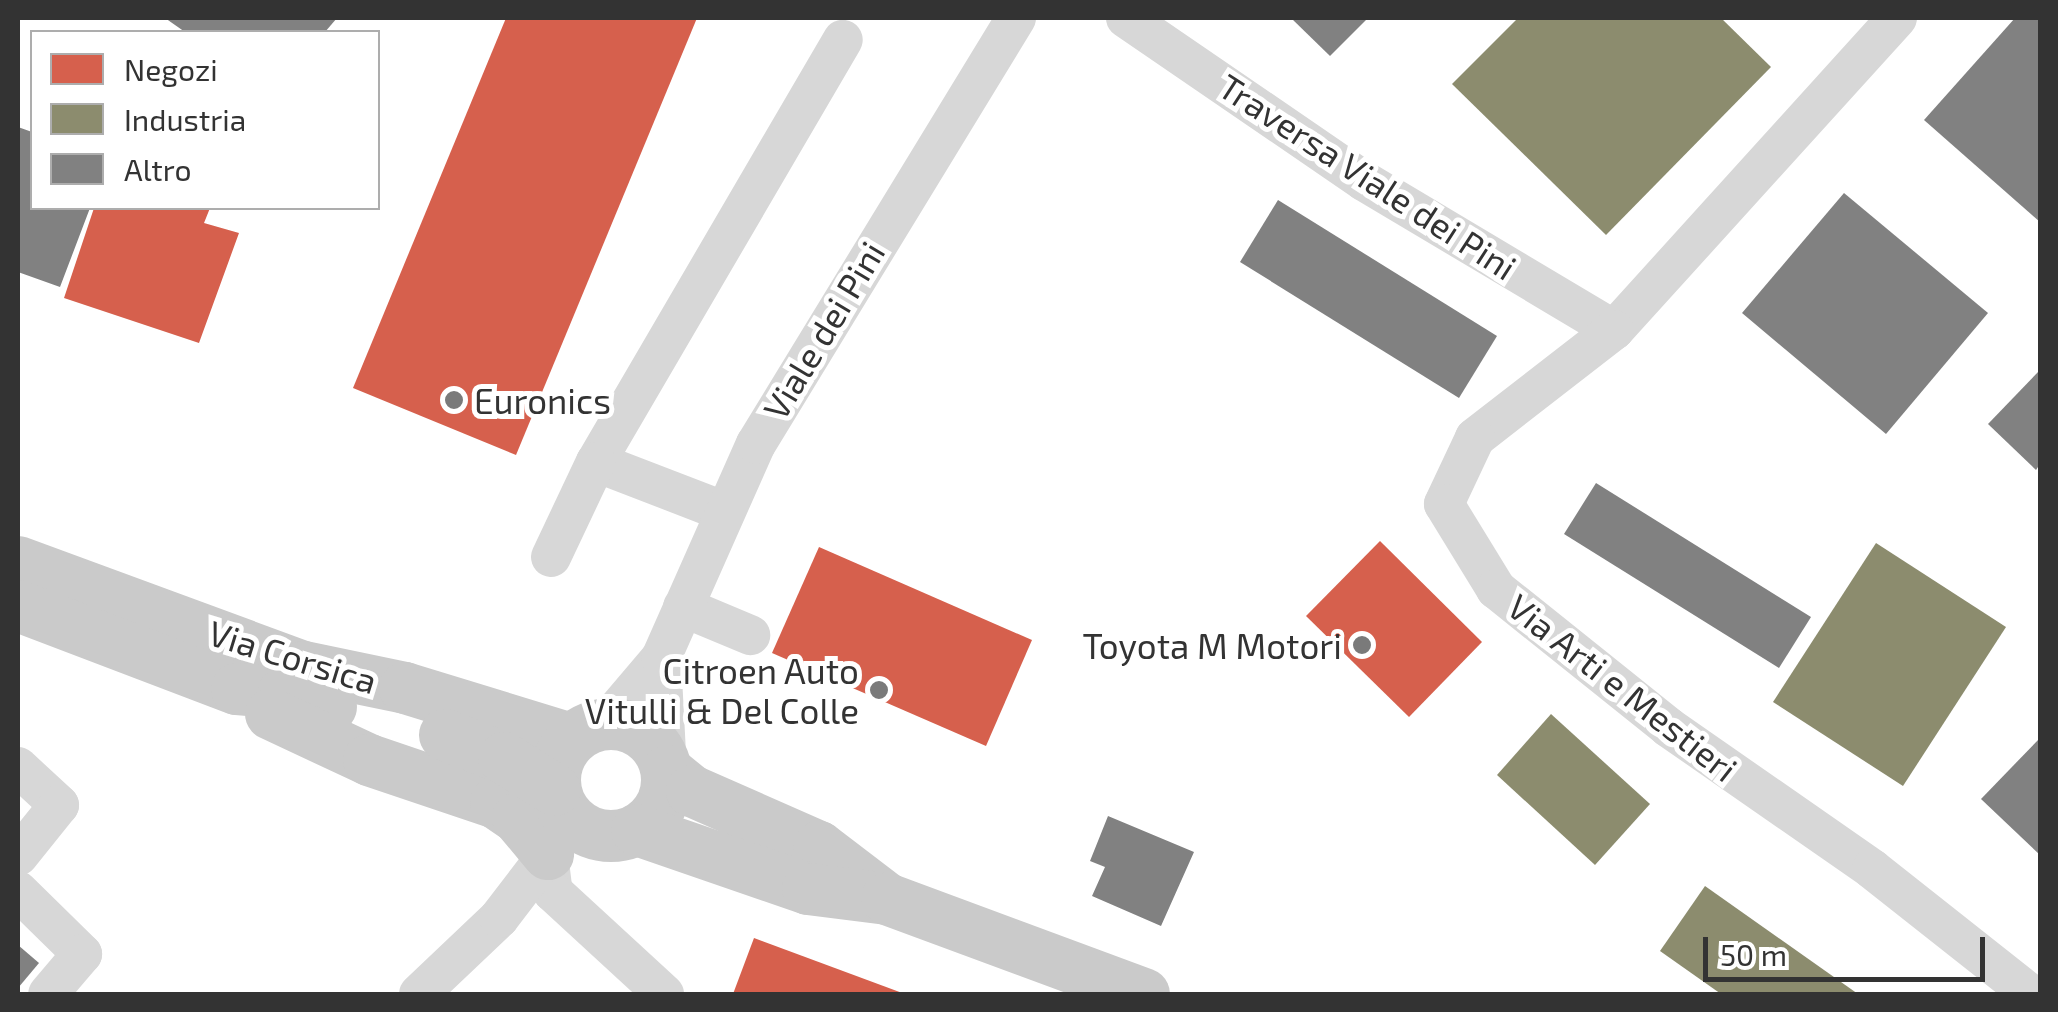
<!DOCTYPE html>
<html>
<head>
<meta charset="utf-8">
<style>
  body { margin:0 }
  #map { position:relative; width:2058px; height:1012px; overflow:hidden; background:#fff; font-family:"Exo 2",sans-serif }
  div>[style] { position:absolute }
  .shops>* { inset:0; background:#d6604d }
  .industry>* { inset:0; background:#8c8c6e }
  .building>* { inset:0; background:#818181 }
  .minor>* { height:40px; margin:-20px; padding:0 20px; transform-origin:20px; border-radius:20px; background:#d7d7d7 }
  .major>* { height:52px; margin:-26px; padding:0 26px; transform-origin:26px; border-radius:26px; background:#cacaca }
  .major>.ring { margin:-26px; padding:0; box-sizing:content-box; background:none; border:52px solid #cacaca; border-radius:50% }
  .dots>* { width:28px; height:28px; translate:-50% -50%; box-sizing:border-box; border:5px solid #fff; border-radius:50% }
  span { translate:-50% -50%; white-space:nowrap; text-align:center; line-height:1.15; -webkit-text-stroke:10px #fff; paint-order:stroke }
  .street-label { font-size:35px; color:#333 }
  .poi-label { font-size:35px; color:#333 }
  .left { translate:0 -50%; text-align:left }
  .right { translate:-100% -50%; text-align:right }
  .frame { position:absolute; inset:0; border:20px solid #333; pointer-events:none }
  .legend { position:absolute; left:30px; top:30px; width:350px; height:180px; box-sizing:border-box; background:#fff; border:2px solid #adadad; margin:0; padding:12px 18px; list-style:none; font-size:30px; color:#333 }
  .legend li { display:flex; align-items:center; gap:20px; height:50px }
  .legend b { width:50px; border:2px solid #adadad }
  .scale { position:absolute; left:1703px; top:937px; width:282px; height:45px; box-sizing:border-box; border:5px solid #333; border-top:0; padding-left:12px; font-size:30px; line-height:35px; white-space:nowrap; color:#333; -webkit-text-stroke:8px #fff; paint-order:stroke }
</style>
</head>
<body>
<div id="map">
  <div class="shops">
    <i style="clip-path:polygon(506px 18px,697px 18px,516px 455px,353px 388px)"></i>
    <i style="clip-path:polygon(94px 208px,210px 208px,204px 223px,239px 233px,199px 343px,64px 298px)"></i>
    <i style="clip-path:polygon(1380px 541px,1482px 642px,1409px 717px,1306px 616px)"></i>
    <i style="clip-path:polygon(819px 547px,1032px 640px,986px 746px,772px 653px)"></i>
    <i style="clip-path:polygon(754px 938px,905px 994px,733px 994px)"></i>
  </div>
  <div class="industry">
    <i style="clip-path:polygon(1518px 18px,1721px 18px,1771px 67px,1606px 235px,1452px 84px)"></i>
    <i style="clip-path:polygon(1876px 543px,2006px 627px,1903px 786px,1773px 702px)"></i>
    <i style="clip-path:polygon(1551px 714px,1650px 804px,1595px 865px,1497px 775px)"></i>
    <i style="clip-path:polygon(1705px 886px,1858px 994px,1721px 994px,1660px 951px)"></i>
  </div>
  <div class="building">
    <i style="clip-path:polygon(165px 18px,337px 18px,325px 32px,185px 32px)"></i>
    <i style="clip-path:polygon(1291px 18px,1368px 18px,1330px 56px)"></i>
    <i style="clip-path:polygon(2015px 18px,2040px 18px,2040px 222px,1924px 120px)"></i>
    <i style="clip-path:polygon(18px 127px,32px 132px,32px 208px,90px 208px,60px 287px,18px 272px)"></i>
    <i style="clip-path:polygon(1844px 193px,1988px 313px,1886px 434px,1742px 313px)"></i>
    <i style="clip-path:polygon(1278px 200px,1497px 336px,1459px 398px,1240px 262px)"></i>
    <i style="clip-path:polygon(2040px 370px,2040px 464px,2036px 470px,1988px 424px)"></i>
    <i style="clip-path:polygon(1596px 483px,1811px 617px,1779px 668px,1564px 534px)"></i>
    <i style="clip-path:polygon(2039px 739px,2040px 741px,2040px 855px,1981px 799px)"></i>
    <i style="clip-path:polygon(1108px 816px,1194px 852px,1161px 926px,1092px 896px,1105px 867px,1090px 861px)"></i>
    <i style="clip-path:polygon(18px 945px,39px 963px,18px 988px)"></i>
  </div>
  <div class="minor">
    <i style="left:1126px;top:18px;width:288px;rotate:34.4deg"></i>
    <i style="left:1364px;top:181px;width:291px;rotate:30.8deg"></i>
    <i style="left:1897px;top:18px;width:421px;rotate:132.2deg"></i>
    <i style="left:1614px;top:330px;width:176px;rotate:142.2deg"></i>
    <i style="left:1475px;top:438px;width:73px;rotate:115.2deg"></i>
    <i style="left:1444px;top:504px;width:100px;rotate:58.5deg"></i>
    <i style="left:1496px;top:589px;width:221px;rotate:38.7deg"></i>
    <i style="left:1668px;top:727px;width:249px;rotate:34.8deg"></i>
    <i style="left:1872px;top:869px;width:201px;rotate:38.3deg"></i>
    <i style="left:723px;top:511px;width:136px;rotate:-158.9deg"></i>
    <i style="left:596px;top:462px;width:489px;rotate:-59.7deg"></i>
    <i style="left:551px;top:557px;width:105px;rotate:-64.7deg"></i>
    <i style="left:683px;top:607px;width:73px;rotate:22.7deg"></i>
    <i style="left:661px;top:658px;width:113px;rotate:87deg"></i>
    <i style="left:605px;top:724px;width:87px;rotate:-49.7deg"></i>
    <i style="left:661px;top:658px;width:234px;rotate:-66.1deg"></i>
    <i style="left:756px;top:444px;width:499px;rotate:-58.6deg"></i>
    <i style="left:18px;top:767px;width:56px;rotate:42.8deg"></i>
    <i style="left:59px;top:805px;width:65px;rotate:128.8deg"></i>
    <i style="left:571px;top:820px;width:41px;rotate:124.1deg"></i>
    <i style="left:548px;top:854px;width:38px;rotate:83deg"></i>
    <i style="left:553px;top:892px;width:151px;rotate:42.6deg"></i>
    <i style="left:18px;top:891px;width:90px;rotate:44.5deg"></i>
    <i style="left:82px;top:954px;width:52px;rotate:130.4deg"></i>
    <i style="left:419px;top:994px;width:110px;rotate:-43.5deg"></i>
    <i style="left:499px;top:918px;width:81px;rotate:-52.6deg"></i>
  </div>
  <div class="major">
    <i style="left:18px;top:562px;width:305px;rotate:20.2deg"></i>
    <i style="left:304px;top:667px;width:103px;rotate:11.7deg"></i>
    <i style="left:405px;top:688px;width:174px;rotate:17.1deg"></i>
    <i style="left:18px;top:606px;width:234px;rotate:20.8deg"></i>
    <i style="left:237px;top:689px;width:47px;rotate:4.9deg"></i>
    <i style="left:284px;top:693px;width:49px;rotate:16.6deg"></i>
    <i style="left:271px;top:714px;width:108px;rotate:25.1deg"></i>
    <i style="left:369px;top:760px;width:134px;rotate:18.7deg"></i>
    <i style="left:496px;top:803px;width:27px;rotate:34deg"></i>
    <i style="left:518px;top:818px;width:47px;rotate:50.2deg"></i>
    <i class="ring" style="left:555px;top:724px;width:60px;height:60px"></i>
    <i style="left:445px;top:735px;width:63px;rotate:21.3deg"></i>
    <i style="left:504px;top:758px;width:60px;rotate:32.1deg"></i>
    <i style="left:667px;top:771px;width:32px;rotate:39deg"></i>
    <i style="left:692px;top:791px;width:139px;rotate:23.8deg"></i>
    <i style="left:819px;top:847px;width:84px;rotate:37.3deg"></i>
    <i style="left:637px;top:830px;width:181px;rotate:19deg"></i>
    <i style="left:808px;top:889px;width:80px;rotate:7.2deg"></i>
    <i style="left:887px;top:899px;width:274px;rotate:20.3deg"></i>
  </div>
  <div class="dots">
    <i style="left:454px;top:400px;background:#7a7a7a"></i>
    <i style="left:1362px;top:645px;background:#7a7a7a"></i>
    <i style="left:879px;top:690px;background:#7a7a7a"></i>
  </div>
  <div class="street-label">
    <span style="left:1368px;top:176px;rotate:33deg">Traversa Viale dei Pini</span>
    <span style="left:823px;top:330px;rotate:-59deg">Viale dei Pini</span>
    <span style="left:293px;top:656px;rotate:17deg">Via Corsica</span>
    <span style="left:1623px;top:687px;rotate:38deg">Via Arti e Mestieri</span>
  </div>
  <div class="poi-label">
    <span class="left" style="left:474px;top:400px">Euronics</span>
    <span class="right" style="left:1342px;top:645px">Toyota M Motori</span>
    <span class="right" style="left:859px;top:690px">Citroen Auto<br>Vitulli &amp; Del Colle</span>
  </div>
  <div class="frame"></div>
  <ul class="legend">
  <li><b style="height:28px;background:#d6604d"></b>Negozi</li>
  <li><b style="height:28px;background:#8c8c6e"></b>Industria</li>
  <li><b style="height:28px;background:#818181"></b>Altro</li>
  </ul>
  <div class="scale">50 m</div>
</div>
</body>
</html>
